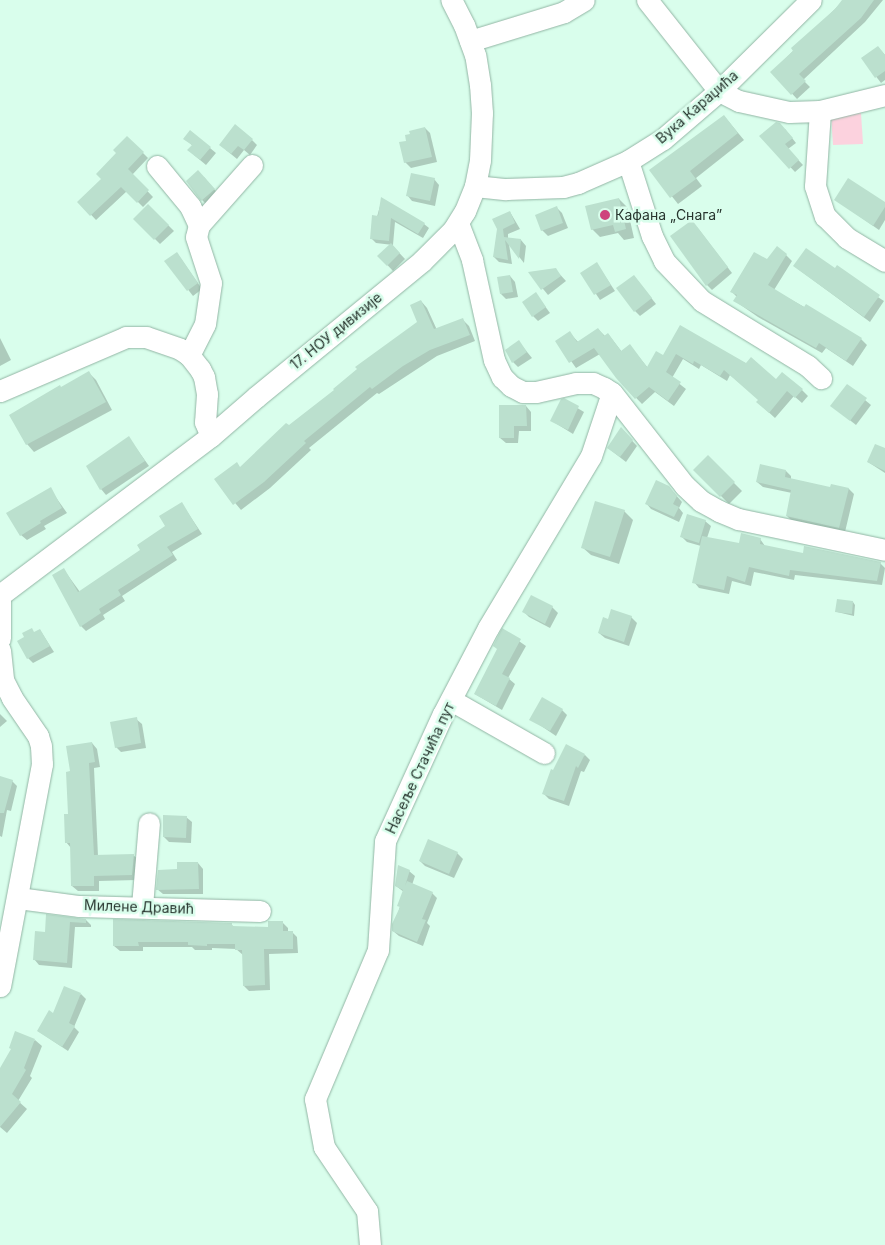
<!DOCTYPE html>
<html>
<head>
<meta charset="utf-8">
<style>
  body { margin:0 }
  #map { position:relative; width:885px; height:1245px; overflow:hidden; background:#d9feec; font-family:Inter,sans-serif }
  div>[style] { position:absolute }
  .green>* { inset:0; background:#fcd2de }
  .shadow>* { inset:0; background:#0003 }
  .building>* { inset:0; background:#bbe0ce }
  .roads { filter:drop-shadow(0 0 1px #92b5a4) drop-shadow(0 0 1px #92b5a4) }
  .minor>* { height:21px; margin:-10.5px; padding:0 10.5px; transform-origin:10.5px; border-radius:10.5px; background:#fff }
  .dots>* { width:14px; height:14px; translate:-50% -50%; box-sizing:border-box; border:2px solid #d9feec; border-radius:50% }
  span { translate:-50% -50%; white-space:nowrap; text-align:center; line-height:1.15; -webkit-text-stroke:5px #d9feec; paint-order:stroke }
  .street-label { font-size:14px; color:#28362f }
  .poi-label { font-size:14px; color:#28362f }
  .left { translate:0 -50%; text-align:left }
</style>
</head>
<body>
<div id="map">
  <div class="green">
    <i style="clip-path:polygon(861px 113px,863px 144px,833px 145px,831px 115px)"></i>
  </div>
  <div class="shadow">
    <i style="clip-path:polygon(844px 0,883px 0,865px 22px,803px 80px,810px 87px,797px 99px,772px 72px)"></i>
    <i style="clip-path:polygon(878px 47px,885px 55px,885px 80px,881px 83px,862px 58px)"></i>
    <i style="clip-path:polygon(724px 116px,744px 140px,696px 178px,702px 186px,678px 204px,651px 170px)"></i>
    <i style="clip-path:polygon(425px 128px,430px 133px,437px 162px,411px 168px,405px 162px,408px 141px)"></i>
    <i style="clip-path:polygon(785px 129px,796px 143px,788px 149px,803px 165px,795px 172px,761px 136px)"></i>
    <i style="clip-path:polygon(127px 137px,148px 158px,132px 175px,153px 197px,143px 207px,127px 191px,96px 220px,79px 202px,103px 179px)"></i>
    <i style="clip-path:polygon(185px 139px,210px 148px,216px 153px,206px 165px,194px 155px,193px 146px)"></i>
    <i style="clip-path:polygon(252px 140px,257px 145px,250px 155px,244px 150px,237px 159px,226px 150px)"></i>
    <i style="clip-path:polygon(204px 177px,219px 195px,207px 205px,202px 200px)"></i>
    <i style="clip-path:polygon(434px 179px,439px 185px,435px 206px,412px 201px,407px 195px)"></i>
    <i style="clip-path:polygon(382px 199px,424px 224px,429px 228px,423px 238px,395px 222px,393px 245px,376px 243px,371px 238px)"></i>
    <i style="clip-path:polygon(619px 199px,627px 207px,634px 238px,624px 240px,618px 233px,600px 237px,592px 229px)"></i>
    <i style="clip-path:polygon(836px 200px,885px 204px,885px 220px,879px 230px)"></i>
    <i style="clip-path:polygon(148px 205px,174px 231px,160px 244px,135px 219px)"></i>
    <i style="clip-path:polygon(557px 208px,562px 213px,568px 228px,548px 236px,542px 230px)"></i>
    <i style="clip-path:polygon(510px 212px,520px 229px,508px 234px,508px 238px,521px 240px,526px 246px,524px 263px,509px 244px,512px 264px,499px 262px,494px 257px,498px 229px)"></i>
    <i style="clip-path:polygon(697px 227px,732px 273px,712px 290px,707px 285px)"></i>
    <i style="clip-path:polygon(391px 244px,405px 259px,393px 271px,379px 256px)"></i>
    <i style="clip-path:polygon(177px 253px,202px 289px,193px 296px,166px 261px)"></i>
    <i style="clip-path:polygon(786px 255px,792px 261px,774px 290px,861px 339px,867px 345px,853px 366px,826px 348px,822px 353px,758px 317px,735px 301px,737px 297px,732px 292px,767px 261px)"></i>
    <i style="clip-path:polygon(597px 264px,615px 291px,600px 300px,582px 273px)"></i>
    <i style="clip-path:polygon(794px 266px,836px 270px,884px 301px,870px 322px)"></i>
    <i style="clip-path:polygon(555px 269px,566px 281px,548px 295px,530px 273px)"></i>
    <i style="clip-path:polygon(510px 276px,515px 282px,518px 297px,506px 299px,501px 294px)"></i>
    <i style="clip-path:polygon(634px 276px,656px 304px,640px 316px,635px 311px)"></i>
    <i style="clip-path:polygon(536px 294px,550px 313px,538px 321px,533px 316px)"></i>
    <i style="clip-path:polygon(421px 301px,427px 308px,437px 330px,463px 320px,469px 326px,475px 341px,437px 356px,379px 394px,377px 393px,309px 448px,311px 450px,270px 488px,241px 510px,216px 480px,240px 468px,419px 322px)"></i>
    <i style="clip-path:polygon(680px 327px,776px 380px,802px 390px,808px 396px,802px 403px,794px 396px,775px 418px,764px 408px,760px 400px,730px 375px,727px 381px,701px 365px,699px 369px,683px 359px,672px 378px,686px 389px,674px 406px,655px 392px,642px 404px,617px 378px,600px 354px,576px 368px,557px 341px,570px 333px,579px 343px,598px 329px,605px 336px,608px 334px,622px 352px,630px 346px,648px 368px,663px 357px)"></i>
    <i style="clip-path:polygon(0 338px,11px 360px,0 366px)"></i>
    <i style="clip-path:polygon(519px 342px,532px 358px,518px 367px,513px 362px)"></i>
    <i style="clip-path:polygon(89px 373px,96px 380px,112px 410px,34px 452px,27px 444px,61px 388px)"></i>
    <i style="clip-path:polygon(847px 385px,871px 405px,856px 425px,832px 406px)"></i>
    <i style="clip-path:polygon(564px 400px,584px 412px,573px 434px,552px 421px)"></i>
    <i style="clip-path:polygon(526px 406px,531px 412px,531px 431px,519px 431px,518px 443px,506px 443px,500px 438px)"></i>
    <i style="clip-path:polygon(621px 429px,637px 446px,626px 462px,608px 448px)"></i>
    <i style="clip-path:polygon(129px 438px,149px 466px,106px 495px,101px 489px)"></i>
    <i style="clip-path:polygon(885px 450px,885px 473px,868px 462px)"></i>
    <i style="clip-path:polygon(708px 457px,742px 491px,729px 504px,695px 470px)"></i>
    <i style="clip-path:polygon(786px 471px,791px 476px,791px 479px,831px 488px,832px 485px,849px 489px,854px 494px,845px 532px,792px 521px,787px 516px,792px 493px,763px 487px,757px 482px)"></i>
    <i style="clip-path:polygon(50px 489px,67px 513px,44px 526px,46px 529px,27px 540px,21px 535px)"></i>
    <i style="clip-path:polygon(674px 493px,682px 502px,679px 508px,683px 513px,679px 522px,651px 509px,646px 503px)"></i>
    <i style="clip-path:polygon(182px 504px,202px 534px,172px 552px,177px 560px,122px 596px,125px 601px,103px 615px,105px 619px,86px 631px,81px 626px,64px 570px,80px 592px,142px 550px,167px 526px)"></i>
    <i style="clip-path:polygon(624px 511px,633px 520px,619px 564px,591px 555px,582px 547px)"></i>
    <i style="clip-path:polygon(705px 521px,711px 526px,707px 538px,739px 545px,760px 539px,765px 546px,804px 555px,880px 563px,885px 568px,882px 585px,795px 575px,794px 580px,754px 572px,751px 586px,732px 581px,729px 594px,699px 588px,694px 582px,701px 546px,687px 542px,682px 537px)"></i>
    <i style="clip-path:polygon(531px 597px,552px 607px,558px 613px,550px 628px,529px 617px,524px 612px)"></i>
    <i style="clip-path:polygon(853px 602px,855px 605px,854px 616px,837px 612px)"></i>
    <i style="clip-path:polygon(631px 617px,637px 623px,629px 646px,605px 638px,599px 633px,609px 620px)"></i>
    <i style="clip-path:polygon(40px 630px,54px 652px,33px 663px,28px 658px)"></i>
    <i style="clip-path:polygon(503px 630px,526px 646px,508px 678px,515px 684px,502px 710px,475px 694px,498px 650px)"></i>
    <i style="clip-path:polygon(562px 710px,567px 715px,556px 736px,531px 719px)"></i>
    <i style="clip-path:polygon(0 714px,7px 721px,0 727px)"></i>
    <i style="clip-path:polygon(136px 719px,142px 724px,146px 748px,121px 752px,116px 747px)"></i>
    <i style="clip-path:polygon(92px 743px,97px 749px,100px 767px,94px 768px,98px 856px,133px 855px,139px 860px,137px 880px,99px 881px,99px 891px,78px 891px,72px 886px,71px 848px,66px 842px,70px 815px)"></i>
    <i style="clip-path:polygon(585px 755px,590px 760px,584px 772px,581px 771px,569px 806px,549px 799px,544px 794px,554px 771px)"></i>
    <i style="clip-path:polygon(0 778px,12px 781px,17px 786px,11px 811px,7px 810px,2px 837px,0 836px)"></i>
    <i style="clip-path:polygon(186px 817px,192px 822px,191px 843px,169px 842px,164px 837px)"></i>
    <i style="clip-path:polygon(457px 853px,463px 859px,454px 878px,425px 866px,420px 861px)"></i>
    <i style="clip-path:polygon(198px 863px,203px 869px,203px 894px,163px 894px,157px 889px,179px 871px)"></i>
    <i style="clip-path:polygon(409px 871px,415px 876px,412px 885px,432px 893px,437px 898px,427px 923px,430px 926px,423px 946px,399px 936px,393px 931px,404px 892px,396px 886px)"></i>
    <i style="clip-path:polygon(47px 916px,86px 920px,91px 925px,91px 927px,75px 927px,72px 968px,39px 965px,34px 959px,46px 933px)"></i>
    <i style="clip-path:polygon(282px 922px,288px 928px,288px 932px,292px 932px,297px 937px,298px 953px,269px 954px,270px 990px,249px 991px,244px 986px,243px 955px,236px 949px,212px 948px,212px 950px,195px 950px,192px 947px,143px 947px,143px 951px,120px 951px,114px 946px,231px 924px,235px 928px,269px 929px)"></i>
    <i style="clip-path:polygon(81px 994px,86px 999px,74px 1027px,79px 1032px,68px 1051px,38px 1031px,54px 1015px)"></i>
    <i style="clip-path:polygon(35px 1040px,42px 1046px,30px 1076px,32px 1078px,18px 1101px,27px 1109px,7px 1133px,0 1127px,0 1070px)"></i>
  </div>
  <div class="building">
    <i style="clip-path:polygon(842px 0,874px 0,861px 18px,799px 74px,806px 81px,791px 95px,770px 72px,793px 51px,791px 48px,835px 9px)"></i>
    <i style="clip-path:polygon(878px 46px,885px 55px,885px 71px,875px 78px,861px 58px)"></i>
    <i style="clip-path:polygon(724px 115px,738px 133px,690px 171px,696px 179px,670px 198px,649px 170px)"></i>
    <i style="clip-path:polygon(776px 122px,780px 123px,793px 138px,785px 144px,799px 160px,789px 169px,759px 136px)"></i>
    <i style="clip-path:polygon(235px 124px,253px 139px,244px 150px,238px 146px,231px 154px,219px 145px)"></i>
    <i style="clip-path:polygon(425px 127px,432px 157px,404px 163px,399px 142px,406px 141px,405px 135px,410px 134px,409px 131px)"></i>
    <i style="clip-path:polygon(190px 130px,211px 147px,200px 160px,187px 150px,192px 145px,183px 139px)"></i>
    <i style="clip-path:polygon(127px 136px,144px 152px,128px 169px,149px 190px,137px 203px,121px 187px,90px 216px,77px 202px,101px 179px,96px 174px,116px 153px,113px 150px)"></i>
    <i style="clip-path:polygon(198px 170px,215px 189px,201px 201px,186px 181px)"></i>
    <i style="clip-path:polygon(411px 173px,435px 178px,430px 201px,406px 196px)"></i>
    <i style="clip-path:polygon(848px 178px,885px 202px,885px 207px,873px 226px,834px 200px)"></i>
    <i style="clip-path:polygon(381px 197px,425px 223px,418px 234px,391px 218px,389px 241px,370px 239px,372px 215px,378px 216px)"></i>
    <i style="clip-path:polygon(619px 198px,626px 229px,615px 232px,613px 225px,591px 230px,585px 206px)"></i>
    <i style="clip-path:polygon(148px 204px,169px 225px,154px 240px,133px 219px)"></i>
    <i style="clip-path:polygon(557px 206px,563px 223px,541px 231px,535px 215px)"></i>
    <i style="clip-path:polygon(510px 211px,515px 223px,503px 229px,504px 237px,521px 239px,519px 259px,505px 240px,508px 260px,493px 257px,497px 229px,492px 219px)"></i>
    <i style="clip-path:polygon(692px 220px,728px 267px,706px 286px,670px 236px)"></i>
    <i style="clip-path:polygon(391px 243px,400px 253px,387px 266px,377px 256px)"></i>
    <i style="clip-path:polygon(777px 246px,787px 254px,768px 285px,804px 307px,806px 304px,862px 338px,846px 361px,819px 343px,816px 348px,733px 301px,737px 295px,730px 292px,754px 252px,767px 259px)"></i>
    <i style="clip-path:polygon(806px 248px,835px 268px,837px 265px,880px 295px,864px 317px,793px 266px)"></i>
    <i style="clip-path:polygon(177px 252px,198px 283px,187px 291px,164px 261px)"></i>
    <i style="clip-path:polygon(597px 262px,611px 285px,594px 295px,580px 273px)"></i>
    <i style="clip-path:polygon(556px 268px,561px 276px,541px 290px,528px 272px)"></i>
    <i style="clip-path:polygon(510px 275px,513px 292px,500px 294px,497px 277px)"></i>
    <i style="clip-path:polygon(634px 275px,652px 298px,634px 312px,616px 288px)"></i>
    <i style="clip-path:polygon(536px 292px,546px 307px,532px 317px,522px 302px)"></i>
    <i style="clip-path:polygon(421px 300px,434px 329px,463px 318px,470px 335px,430px 350px,403px 366px,372px 389px,370px 387px,304px 441px,306px 443px,264px 482px,233px 505px,214px 479px,237px 462px,240px 467px,286px 423px,289px 425px,334px 390px,333px 389px,357px 369px,355px 367px,417px 322px,410px 305px)"></i>
    <i style="clip-path:polygon(680px 325px,746px 363px,751px 357px,776px 379px,782px 372px,803px 389px,795px 398px,787px 391px,769px 413px,756px 402px,758px 400px,724px 370px,720px 376px,694px 361px,693px 364px,676px 354px,666px 372px,681px 382px,668px 401px,649px 387px,635px 399px,616px 378px,594px 348px,569px 363px,555px 341px,570px 331px,577px 342px,598px 328px,604px 336px,608px 333px,621px 351px,630px 344px,647px 367px,656px 351px,663px 355px)"></i>
    <i style="clip-path:polygon(519px 340px,527px 352px,512px 363px,505px 350px)"></i>
    <i style="clip-path:polygon(89px 371px,106px 402px,26px 445px,9px 415px,60px 385px,61px 387px)"></i>
    <i style="clip-path:polygon(847px 384px,867px 398px,850px 421px,830px 406px)"></i>
    <i style="clip-path:polygon(564px 398px,579px 406px,568px 430px,550px 421px,561px 399px)"></i>
    <i style="clip-path:polygon(499px 405px,526px 405px,527px 426px,514px 426px,514px 438px,499px 438px)"></i>
    <i style="clip-path:polygon(621px 427px,633px 440px,620px 457px,607px 448px)"></i>
    <i style="clip-path:polygon(129px 436px,145px 461px,100px 490px,86px 466px)"></i>
    <i style="clip-path:polygon(875px 444px,885px 448px,885px 471px,867px 462px)"></i>
    <i style="clip-path:polygon(708px 455px,735px 482px,720px 497px,693px 470px)"></i>
    <i style="clip-path:polygon(760px 464px,786px 470px,785px 477px,830px 487px,831px 484px,849px 488px,839px 528px,786px 516px,791px 490px,756px 482px)"></i>
    <i style="clip-path:polygon(656px 480px,669px 486px,677px 496px,673px 504px,679px 507px,674px 517px,645px 504px)"></i>
    <i style="clip-path:polygon(51px 487px,62px 508px,40px 521px,41px 523px,20px 536px,6px 513px)"></i>
    <i style="clip-path:polygon(595px 501px,625px 510px,610px 557px,581px 548px)"></i>
    <i style="clip-path:polygon(182px 502px,198px 529px,167px 547px,173px 555px,118px 590px,121px 595px,99px 609px,101px 613px,80px 627px,52px 575px,64px 568px,78px 592px,140px 550px,137px 545px,165px 526px,159px 516px)"></i>
    <i style="clip-path:polygon(687px 514px,706px 520px,699px 543px,680px 537px)"></i>
    <i style="clip-path:polygon(741px 533px,761px 538px,760px 544px,803px 553px,804px 546px,881px 562px,877px 581px,790px 570px,789px 576px,749px 567px,745px 582px,727px 576px,724px 590px,692px 583px,702px 536px,739px 543px)"></i>
    <i style="clip-path:polygon(531px 595px,553px 606px,545px 624px,522px 612px)"></i>
    <i style="clip-path:polygon(837px 599px,853px 601px,852px 614px,835px 612px)"></i>
    <i style="clip-path:polygon(611px 609px,632px 616px,624px 642px,598px 633px,603px 617px,608px 619px)"></i>
    <i style="clip-path:polygon(32px 628px,34px 632px,40px 629px,50px 646px,27px 659px,17px 641px,24px 637px,22px 633px)"></i>
    <i style="clip-path:polygon(502px 628px,521px 639px,502px 674px,510px 678px,496px 706px,474px 694px,497px 649px,493px 646px)"></i>
    <i style="clip-path:polygon(542px 697px,563px 709px,550px 731px,529px 720px)"></i>
    <i style="clip-path:polygon(137px 717px,141px 743px,115px 748px,110px 722px)"></i>
    <i style="clip-path:polygon(92px 742px,95px 762px,89px 763px,94px 855px,134px 854px,132px 875px,94px 876px,94px 886px,71px 886px,70px 843px,65px 843px,64px 814px,68px 814px,66px 772px,70px 771px,66px 746px)"></i>
    <i style="clip-path:polygon(566px 744px,585px 754px,578px 768px,576px 766px,564px 801px,542px 794px,551px 769px,553px 770px)"></i>
    <i style="clip-path:polygon(0 776px,13px 780px,4px 813px,0 813px)"></i>
    <i style="clip-path:polygon(163px 815px,187px 816px,186px 838px,163px 837px)"></i>
    <i style="clip-path:polygon(428px 839px,458px 852px,449px 874px,419px 861px)"></i>
    <i style="clip-path:polygon(177px 862px,198px 862px,199px 889px,156px 890px,158px 870px,177px 869px)"></i>
    <i style="clip-path:polygon(398px 865px,410px 870px,405px 886px,407px 881px,433px 892px,422px 919px,426px 920px,417px 942px,392px 931px,392px 924px,400px 907px,397px 906px,403px 890px,395px 886px)"></i>
    <i style="clip-path:polygon(46px 914px,86px 919px,86px 923px,70px 922px,67px 963px,33px 960px,35px 931px,45px 932px)"></i>
    <i style="clip-path:polygon(113px 919px,232px 923px,232px 926px,268px 927px,268px 921px,283px 921px,283px 931px,293px 931px,293px 949px,264px 949px,265px 985px,243px 986px,242px 950px,235px 950px,235px 944px,207px 944px,207px 946px,188px 945px,188px 942px,138px 942px,139px 946px,113px 946px)"></i>
    <i style="clip-path:polygon(64px 986px,81px 993px,69px 1023px,75px 1026px,62px 1047px,37px 1031px,49px 1010px,53px 1013px)"></i>
    <i style="clip-path:polygon(15px 1031px,35px 1039px,24px 1068px,26px 1070px,12px 1094px,21px 1102px,0 1127px,0 1068px,11px 1049px,9px 1048px)"></i>
  </div>
  <div class="roads">
    <div class="minor">
      <i style="left:647px;top:0;width:116px;rotate:51.6deg"></i>
      <i style="left:719px;top:91px;width:22px;rotate:27deg"></i>
      <i style="left:739px;top:101px;width:51px;rotate:12.4deg"></i>
      <i style="left:789px;top:112px;width:31px;rotate:-2deg"></i>
      <i style="left:820px;top:111px;width:67px;rotate:-13.8deg"></i>
      <i style="left:470px;top:41px;width:98px;rotate:-17.1deg"></i>
      <i style="left:564px;top:12px;width:23px;rotate:-31deg"></i>
      <i style="left:820px;top:111px;width:75px;rotate:93.8deg"></i>
      <i style="left:815px;top:186px;width:32px;rotate:72deg"></i>
      <i style="left:825px;top:216px;width:31px;rotate:45deg"></i>
      <i style="left:847px;top:238px;width:44px;rotate:31.2deg"></i>
      <i style="left:628px;top:161px;width:79px;rotate:72.3deg"></i>
      <i style="left:652px;top:236px;width:28px;rotate:64deg"></i>
      <i style="left:664px;top:261px;width:55px;rotate:46.5deg"></i>
      <i style="left:702px;top:301px;width:124px;rotate:31.5deg"></i>
      <i style="left:808px;top:366px;width:18px;rotate:43deg"></i>
      <i style="left:157px;top:166px;width:52px;rotate:50.5deg"></i>
      <i style="left:190px;top:206px;width:21px;rotate:65deg"></i>
      <i style="left:199px;top:225px;width:12px;rotate:104deg"></i>
      <i style="left:196px;top:237px;width:48px;rotate:71.9deg"></i>
      <i style="left:211px;top:283px;width:41px;rotate:98.3deg"></i>
      <i style="left:205px;top:324px;width:35px;rotate:117deg"></i>
      <i style="left:475px;top:186px;width:31px;rotate:6deg"></i>
      <i style="left:506px;top:189px;width:57px;rotate:-2deg"></i>
      <i style="left:563px;top:187px;width:16px;rotate:-15deg"></i>
      <i style="left:578px;top:183px;width:55px;rotate:-23.7deg"></i>
      <i style="left:628px;top:161px;width:41px;rotate:-32.2deg"></i>
      <i style="left:663px;top:139px;width:74px;rotate:-40.6deg"></i>
      <i style="left:719px;top:91px;width:129px;rotate:-44.7deg"></i>
      <i style="left:458px;top:223px;width:40px;rotate:69deg"></i>
      <i style="left:472px;top:260px;width:102px;rotate:77.6deg"></i>
      <i style="left:494px;top:360px;width:19px;rotate:65deg"></i>
      <i style="left:502px;top:377px;width:13px;rotate:45deg"></i>
      <i style="left:511px;top:386px;width:13px;rotate:27deg"></i>
      <i style="left:523px;top:392px;width:13px"></i>
      <i style="left:536px;top:392px;width:41px;rotate:-12.7deg"></i>
      <i style="left:576px;top:383px;width:17px"></i>
      <i style="left:593px;top:383px;width:12px;rotate:24deg"></i>
      <i style="left:604px;top:388px;width:9px;rotate:32deg"></i>
      <i style="left:612px;top:393px;width:118px;rotate:51.9deg"></i>
      <i style="left:685px;top:486px;width:22px;rotate:43deg"></i>
      <i style="left:701px;top:501px;width:21px;rotate:29deg"></i>
      <i style="left:719px;top:511px;width:21px;rotate:23deg"></i>
      <i style="left:738px;top:519px;width:150px;rotate:11.9deg"></i>
      <i style="left:199px;top:225px;width:80px;rotate:-48.5deg"></i>
      <i style="left:0;top:391px;width:137px;rotate:-23.2deg"></i>
      <i style="left:126px;top:337px;width:20px"></i>
      <i style="left:146px;top:337px;width:36px;rotate:19deg"></i>
      <i style="left:180px;top:349px;width:11px;rotate:34deg"></i>
      <i style="left:189px;top:355px;width:18px;rotate:52deg"></i>
      <i style="left:200px;top:369px;width:9px;rotate:63deg"></i>
      <i style="left:204px;top:377px;width:17px;rotate:80deg"></i>
      <i style="left:207px;top:394px;width:28px;rotate:94deg"></i>
      <i style="left:205px;top:422px;width:15px;rotate:67deg"></i>
      <i style="left:0;top:595px;width:264px;rotate:-37deg"></i>
      <i style="left:211px;top:436px;width:60px;rotate:-40.9deg"></i>
      <i style="left:256px;top:397px;width:215px;rotate:-39.3deg"></i>
      <i style="left:422px;top:261px;width:44px;rotate:-45deg"></i>
      <i style="left:453px;top:230px;width:22px;rotate:-58deg"></i>
      <i style="left:465px;top:211px;width:27px;rotate:-68deg"></i>
      <i style="left:475px;top:186px;width:26px;rotate:-79deg"></i>
      <i style="left:480px;top:160px;width:47px;rotate:-87.6deg"></i>
      <i style="left:482px;top:113px;width:28px;rotate:-94deg"></i>
      <i style="left:480px;top:85px;width:30px;rotate:-99deg"></i>
      <i style="left:475px;top:55px;width:32px;rotate:-110deg"></i>
      <i style="left:464px;top:25px;width:28px;rotate:-117deg"></i>
      <i style="left:0;top:638px;width:43px;rotate:-90deg"></i>
      <i style="left:0;top:650px;width:30px;rotate:84deg"></i>
      <i style="left:3px;top:680px;width:20px;rotate:63deg"></i>
      <i style="left:12px;top:698px;width:46px;rotate:55.6deg"></i>
      <i style="left:38px;top:736px;width:10px;rotate:73deg"></i>
      <i style="left:41px;top:746px;width:18px;rotate:87deg"></i>
      <i style="left:42px;top:764px;width:226px;rotate:100.7deg"></i>
      <i style="left:451px;top:700px;width:107px;rotate:29.7deg"></i>
      <i style="left:18px;top:898px;width:62px;rotate:7.5deg"></i>
      <i style="left:79px;top:906px;width:181px;rotate:1.6deg"></i>
      <i style="left:142px;top:906px;width:83px;rotate:-85.2deg"></i>
      <i style="left:370px;top:1245px;width:34px;rotate:-95deg"></i>
      <i style="left:367px;top:1211px;width:77px;rotate:-123.9deg"></i>
      <i style="left:324px;top:1147px;width:49px;rotate:-100.6deg"></i>
      <i style="left:315px;top:1099px;width:162px;rotate:-67.1deg"></i>
      <i style="left:378px;top:950px;width:109px;rotate:-86.3deg"></i>
      <i style="left:385px;top:841px;width:140px;rotate:-65.5deg"></i>
      <i style="left:443px;top:714px;width:97px;rotate:-62.4deg"></i>
      <i style="left:488px;top:628px;width:200px;rotate:-59.1deg"></i>
      <i style="left:591px;top:456px;width:66px;rotate:-71.6deg"></i>
    </div>
  </div>
  <div class="dots">
    <i style="left:605px;top:215px;background:#ce447d"></i>
  </div>
  <div class="street-label">
    <span style="left:697px;top:107px;rotate:-41deg">Вука Караџића</span>
    <span style="left:336px;top:331px;rotate:-39deg">17. НОУ дивизије</span>
    <span style="left:420px;top:768px;rotate:-65deg">Насеље Стачића пут</span>
    <span style="left:139px;top:907px;rotate:2deg">Милене Дравић</span>
  </div>
  <div class="poi-label">
    <span class="left" style="left:615px;top:215px">Кафана „Снага”</span>
  </div>
</div>
</body>
</html>
